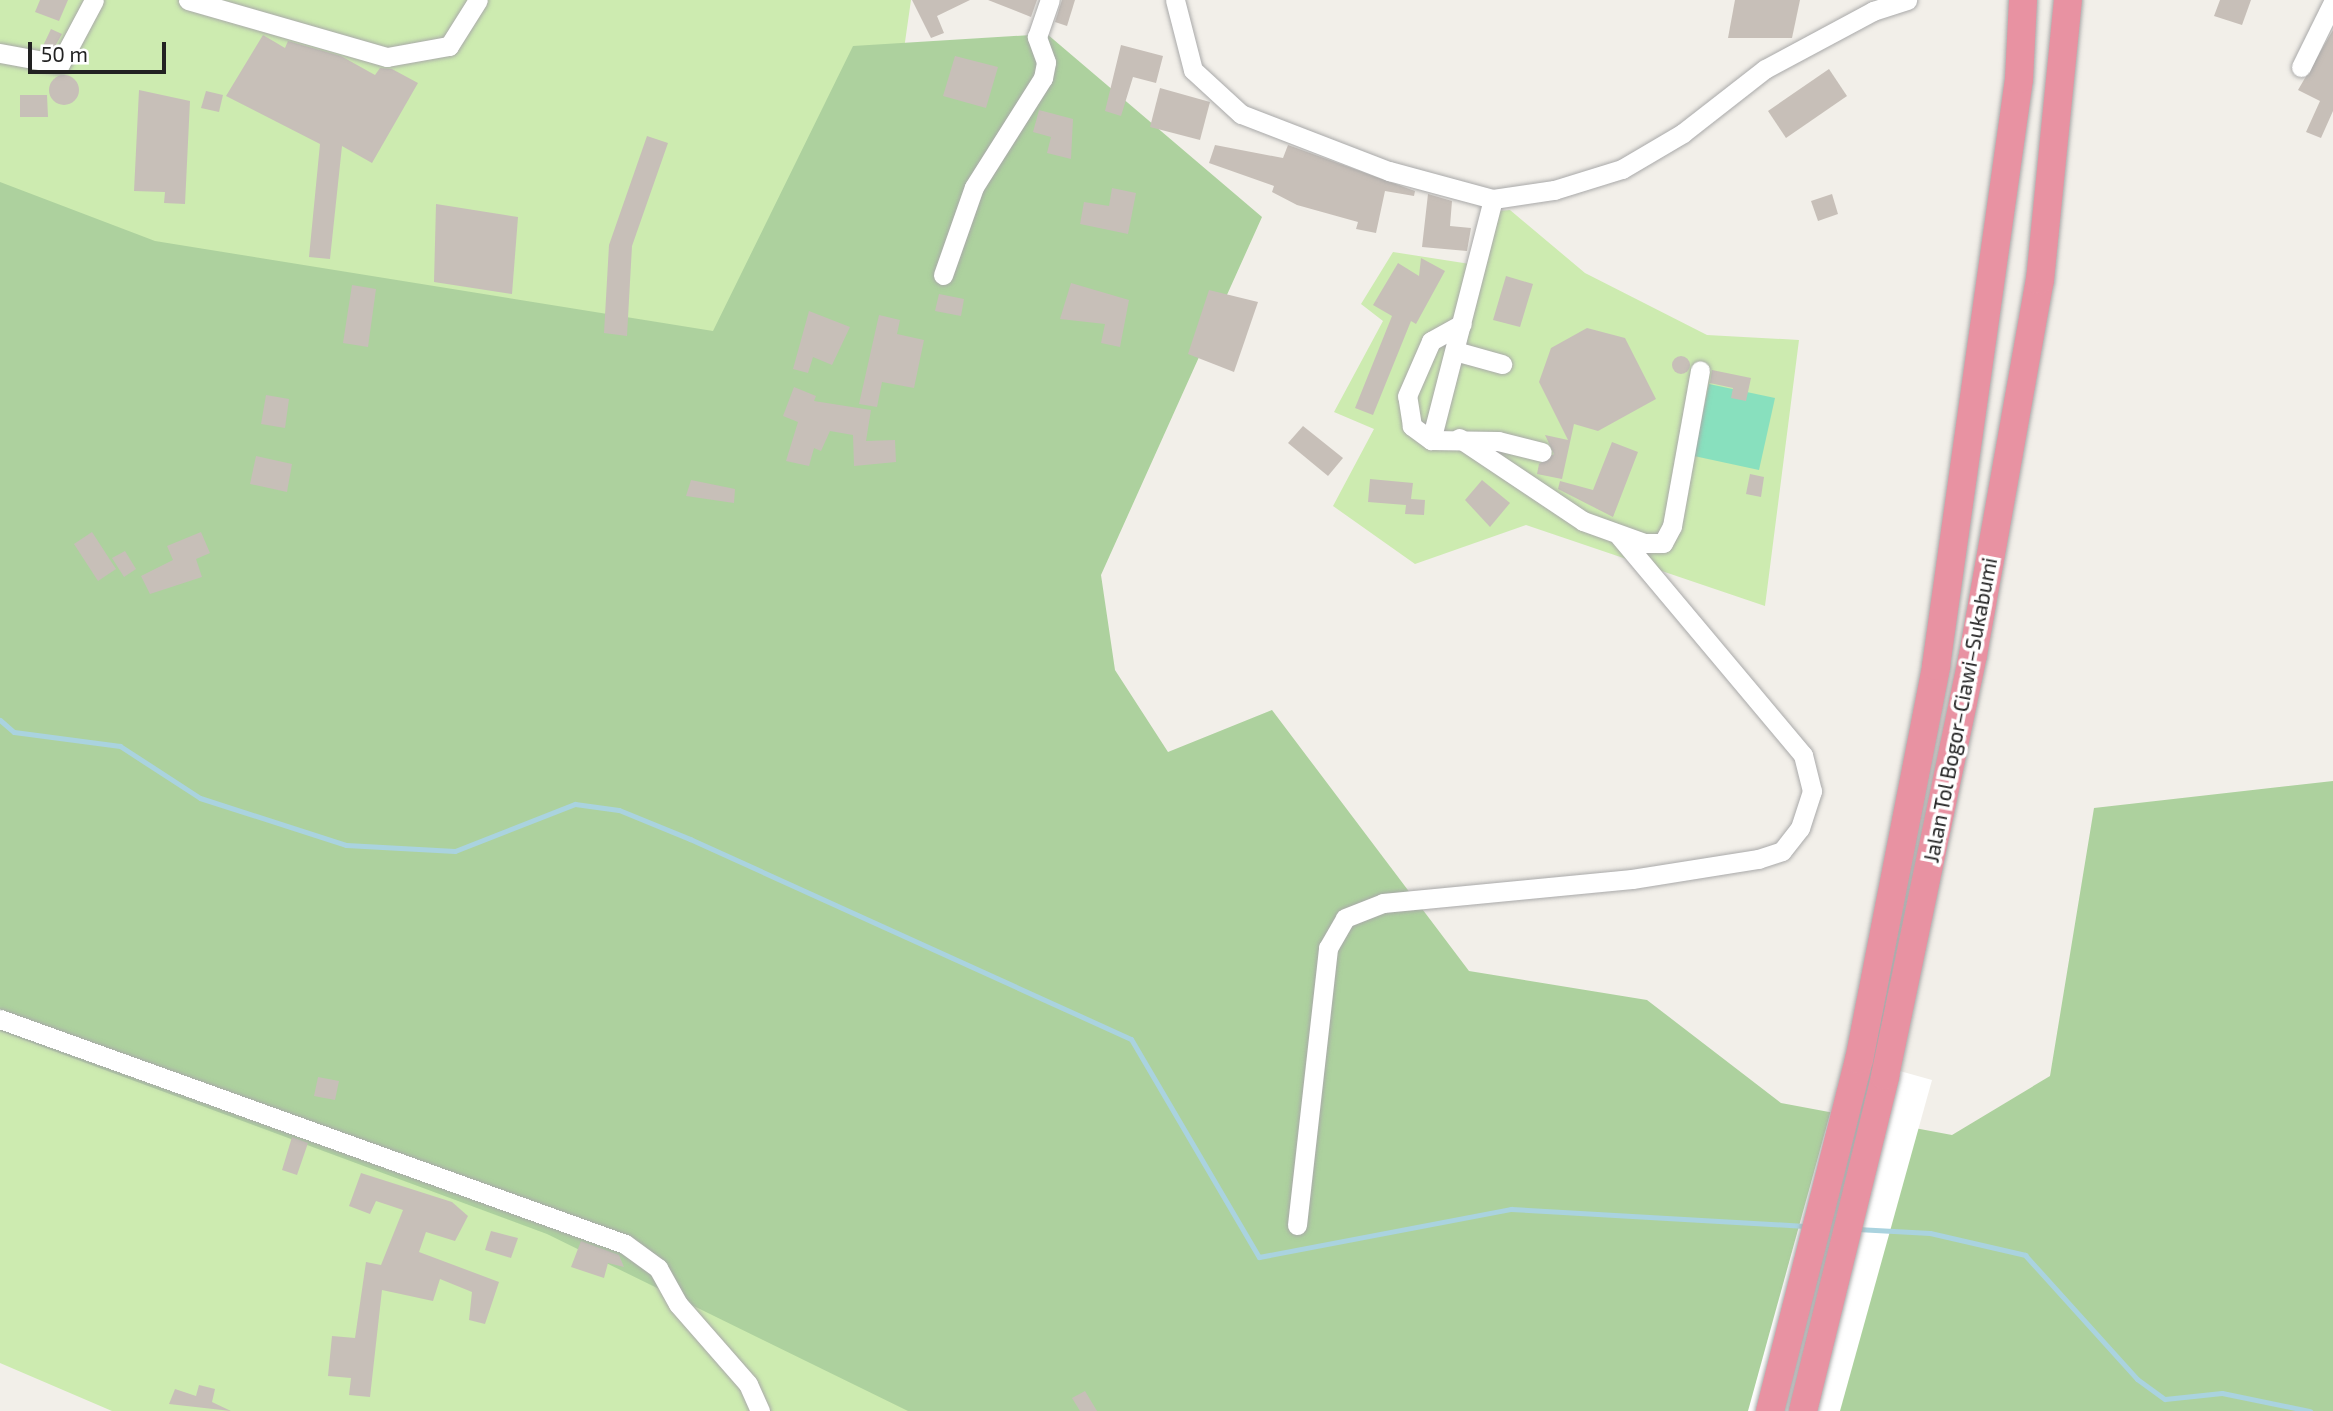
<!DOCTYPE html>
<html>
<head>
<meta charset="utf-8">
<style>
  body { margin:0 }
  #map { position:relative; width:2333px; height:1411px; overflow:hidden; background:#f2efe9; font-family:"Exo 2",sans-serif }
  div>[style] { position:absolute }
  .grass>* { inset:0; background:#cdebb0 }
  .forest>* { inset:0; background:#add19e }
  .pitch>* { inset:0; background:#88e0be }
  .pier>* { inset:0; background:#fff }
  .stream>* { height:5px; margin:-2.5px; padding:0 2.5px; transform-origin:2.5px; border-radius:2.5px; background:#aad3df }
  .building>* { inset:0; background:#c7bfb8 }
  .round { border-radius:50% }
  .roads { filter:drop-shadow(0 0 2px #a9a9a9) drop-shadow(0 0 2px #a9a9a9) }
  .minor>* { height:19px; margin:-9.5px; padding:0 9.5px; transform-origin:9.5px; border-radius:9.5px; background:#fff }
  .highway>* { height:28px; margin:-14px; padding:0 14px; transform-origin:14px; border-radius:14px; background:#e892a2 }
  span { translate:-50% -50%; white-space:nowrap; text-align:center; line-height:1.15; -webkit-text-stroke:7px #fff; paint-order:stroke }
  .street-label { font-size:21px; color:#222 }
  .scale { position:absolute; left:28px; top:42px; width:138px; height:32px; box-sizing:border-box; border:4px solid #222; border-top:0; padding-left:9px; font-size:21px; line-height:24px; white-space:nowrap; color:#222; -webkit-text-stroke:5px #fff; paint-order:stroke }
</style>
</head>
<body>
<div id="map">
  <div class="grass">
    <i style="clip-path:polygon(0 0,911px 0,845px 462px,0 265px)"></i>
    <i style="clip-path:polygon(1510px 210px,1585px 273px,1707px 335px,1799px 340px,1765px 606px,1526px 525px,1415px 564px,1333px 506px,1374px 429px,1334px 412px,1383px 321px,1361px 304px,1393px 252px,1470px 264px,1485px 212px)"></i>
    <i style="clip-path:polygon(0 948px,940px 1411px,112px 1411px,0 1363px)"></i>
  </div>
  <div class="forest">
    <i style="clip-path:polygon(1047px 34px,1262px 217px,1101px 575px,1115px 670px,1168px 752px,1272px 710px,1469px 971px,1647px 1000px,1781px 1103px,1952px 1135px,2050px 1076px,2094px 808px,2333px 781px,2333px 1411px,908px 1411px,547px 1234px,0 1031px,0 182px,155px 241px,713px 331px,853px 46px)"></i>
  </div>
  <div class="pitch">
    <i style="clip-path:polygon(1709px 384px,1775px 398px,1759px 470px,1694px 456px)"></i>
  </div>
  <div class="pier">
    <i style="clip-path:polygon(1846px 1056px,1932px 1080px,1840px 1411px,1748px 1411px)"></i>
  </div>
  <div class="stream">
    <i style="left:0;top:720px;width:18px;rotate:41deg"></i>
    <i style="left:14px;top:732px;width:107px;rotate:7.5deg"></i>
    <i style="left:120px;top:746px;width:95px;rotate:33deg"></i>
    <i style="left:200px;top:798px;width:153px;rotate:17.8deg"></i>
    <i style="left:346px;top:845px;width:109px;rotate:3.2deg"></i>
    <i style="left:455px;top:851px;width:129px;rotate:-21.4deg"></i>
    <i style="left:575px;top:804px;width:44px;rotate:7.8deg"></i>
    <i style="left:619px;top:810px;width:77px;rotate:22.2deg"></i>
    <i style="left:690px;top:839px;width:484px;rotate:24.4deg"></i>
    <i style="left:1131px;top:1039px;width:253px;rotate:59.6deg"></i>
    <i style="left:1259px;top:1257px;width:257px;rotate:-10.8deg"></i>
    <i style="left:1511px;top:1209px;width:298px;rotate:3.3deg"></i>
    <i style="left:1857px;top:1229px;width:73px;rotate:3.1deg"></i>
    <i style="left:1930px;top:1233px;width:98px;rotate:13deg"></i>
    <i style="left:2025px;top:1255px;width:167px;rotate:47.9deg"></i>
    <i style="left:2137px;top:1379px;width:34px;rotate:36deg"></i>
    <i style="left:2165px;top:1399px;width:57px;rotate:-6deg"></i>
    <i style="left:2222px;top:1393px;width:90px;rotate:11.6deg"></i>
  </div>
  <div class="building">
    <i style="clip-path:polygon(40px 0,68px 0,59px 21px,35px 12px)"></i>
    <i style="clip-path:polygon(912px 0,970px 0,937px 16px,944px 33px,931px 38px)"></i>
    <i style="clip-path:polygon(988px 0,1037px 0,1031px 17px)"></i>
    <i style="clip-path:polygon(1062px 0,1075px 0,1067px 26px,1055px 22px)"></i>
    <i style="clip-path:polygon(1735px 0,1800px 0,1792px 38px,1728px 38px)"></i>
    <i style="clip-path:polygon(2220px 0,2251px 0,2242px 25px,2214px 16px)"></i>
    <i style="clip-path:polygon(51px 29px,62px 34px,53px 50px,42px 48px)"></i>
    <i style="clip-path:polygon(2333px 30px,2333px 111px,2321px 138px,2306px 132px,2320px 101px,2298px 90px)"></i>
    <i style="clip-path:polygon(263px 35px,285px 48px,288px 41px,341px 56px,375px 75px,380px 68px,392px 69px,418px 83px,372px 163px,342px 146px,330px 259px,309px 257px,320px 144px,226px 96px)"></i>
    <i style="clip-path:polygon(1121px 45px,1163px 56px,1156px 83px,1133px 77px,1121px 116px,1105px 111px)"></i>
    <i style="clip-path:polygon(955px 56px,998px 67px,986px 108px,943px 96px)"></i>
    <i style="clip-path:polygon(1829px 69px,1847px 96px,1786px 138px,1768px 111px)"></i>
    <i class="round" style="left:49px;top:75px;width:30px;height:30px"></i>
    <i style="clip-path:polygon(1160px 88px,1210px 102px,1200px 140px,1150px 127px)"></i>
    <i style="clip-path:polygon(139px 90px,190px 101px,185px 204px,164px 203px,165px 192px,134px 191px)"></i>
    <i style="clip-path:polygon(206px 91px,223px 95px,219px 112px,201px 108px)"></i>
    <i style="clip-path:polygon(20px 95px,47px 95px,48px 117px,20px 117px)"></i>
    <i style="clip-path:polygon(1039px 110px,1073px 119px,1071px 159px,1047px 153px,1051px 137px,1033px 132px)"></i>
    <i style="clip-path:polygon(647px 136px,668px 143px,632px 246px,627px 336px,604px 333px,609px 245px)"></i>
    <i style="clip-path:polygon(1215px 145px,1283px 158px,1288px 145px,1415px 191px,1414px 196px,1385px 191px,1376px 233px,1356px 229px,1358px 222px,1297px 205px,1272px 192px,1274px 186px,1209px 163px)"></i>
    <i style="clip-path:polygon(1112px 188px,1136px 193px,1128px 234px,1080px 224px,1084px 202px,1109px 206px)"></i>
    <i style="clip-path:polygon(1428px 194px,1452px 201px,1450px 226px,1471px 228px,1467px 251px,1422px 247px)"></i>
    <i style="clip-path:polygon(1832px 194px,1838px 214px,1818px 221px,1811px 201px)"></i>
    <i style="clip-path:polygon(436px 204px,518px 217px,512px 294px,434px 282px)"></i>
    <i style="clip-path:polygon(1421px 258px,1445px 271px,1416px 324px,1411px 321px,1373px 415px,1355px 408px,1392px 316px,1373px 305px,1398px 263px,1419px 276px)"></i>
    <i style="clip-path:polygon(1506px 276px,1533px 284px,1520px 327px,1493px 320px)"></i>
    <i style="clip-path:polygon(1071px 283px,1129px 300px,1120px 347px,1101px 343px,1105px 324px,1060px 319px)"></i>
    <i style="clip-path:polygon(352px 285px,376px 289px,368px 347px,343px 343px)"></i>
    <i style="clip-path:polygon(1209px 290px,1258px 302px,1234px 372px,1188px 354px)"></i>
    <i style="clip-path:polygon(939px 294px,964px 299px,961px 316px,935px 311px)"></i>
    <i style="clip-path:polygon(809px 311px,850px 327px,832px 365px,813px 357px,808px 373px,793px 369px)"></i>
    <i style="clip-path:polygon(879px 315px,900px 320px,897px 334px,924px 340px,914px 388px,882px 382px,877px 407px,859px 404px)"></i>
    <i style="clip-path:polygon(1587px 328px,1625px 338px,1656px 399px,1598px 431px,1574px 424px,1562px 479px,1537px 474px,1539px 464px,1554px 454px,1545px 435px,1568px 440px,1539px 382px,1551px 348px)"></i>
    <i class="round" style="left:1672px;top:356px;width:18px;height:18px"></i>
    <i style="clip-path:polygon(1712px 370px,1751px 378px,1746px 401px,1731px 398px,1733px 388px,1710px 383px)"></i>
    <i style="clip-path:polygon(794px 387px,816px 396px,814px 401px,871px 410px,866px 441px,895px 440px,896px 462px,854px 466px,853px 435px,830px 431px,821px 451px,814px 448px,809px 466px,786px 461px,798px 422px,783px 416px)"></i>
    <i style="clip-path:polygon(266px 395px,289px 399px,285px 428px,261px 424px)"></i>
    <i style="clip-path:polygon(1303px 426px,1343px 458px,1328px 476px,1288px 443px)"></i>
    <i style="clip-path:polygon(1612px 442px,1638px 452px,1613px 517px,1558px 489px,1560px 481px,1593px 490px)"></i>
    <i style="clip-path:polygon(256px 456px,292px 464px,287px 492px,250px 484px)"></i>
    <i style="clip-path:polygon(1750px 474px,1764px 477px,1761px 497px,1746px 494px)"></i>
    <i style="clip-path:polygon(1370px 479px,1413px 483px,1411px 499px,1425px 500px,1424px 515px,1405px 514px,1406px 505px,1368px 502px)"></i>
    <i style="clip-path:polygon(691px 480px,735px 489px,734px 503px,686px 496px)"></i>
    <i style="clip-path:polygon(1482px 480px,1510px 503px,1490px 527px,1465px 500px)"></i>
    <i style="clip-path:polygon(92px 532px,116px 569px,98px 581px,74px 544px)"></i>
    <i style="clip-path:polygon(201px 532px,210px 553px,196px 559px,202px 577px,150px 594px,141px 576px,173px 560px,167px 546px)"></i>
    <i style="clip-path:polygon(125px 551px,136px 569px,124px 577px,112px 558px)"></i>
    <i style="clip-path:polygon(318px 1077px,339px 1081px,335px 1100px,314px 1096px)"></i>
    <i style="clip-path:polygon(292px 1137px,308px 1143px,297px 1175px,282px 1170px)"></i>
    <i style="clip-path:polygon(361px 1173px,452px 1202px,468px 1216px,455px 1241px,426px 1232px,419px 1252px,499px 1282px,485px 1324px,469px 1320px,472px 1292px,440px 1279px,433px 1301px,382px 1290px,370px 1397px,349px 1395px,351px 1378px,328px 1376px,332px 1336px,355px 1338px,366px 1262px,381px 1265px,403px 1210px,376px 1201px,370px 1214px,349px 1206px)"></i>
    <i style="clip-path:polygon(491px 1231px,518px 1238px,511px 1258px,485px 1250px)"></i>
    <i style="clip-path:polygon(581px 1241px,619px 1255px,624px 1267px,608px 1263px,604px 1278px,571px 1267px)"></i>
    <i style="clip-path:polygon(199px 1385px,215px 1389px,212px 1402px,231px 1411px,169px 1404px,175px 1389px,196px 1396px)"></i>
    <i style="clip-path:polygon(1085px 1391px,1097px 1411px,1080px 1411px,1072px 1398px)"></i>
  </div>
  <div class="roads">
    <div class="minor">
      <i style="left:188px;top:0;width:207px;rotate:16deg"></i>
      <i style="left:387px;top:57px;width:63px;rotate:-10.1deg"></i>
      <i style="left:449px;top:46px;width:54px;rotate:-57.8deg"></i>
      <i style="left:1175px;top:0;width:72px;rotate:75.6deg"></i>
      <i style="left:1193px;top:70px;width:65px;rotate:42.5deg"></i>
      <i style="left:1241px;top:114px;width:159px;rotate:21.1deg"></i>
      <i style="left:1389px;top:171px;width:108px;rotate:15.1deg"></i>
      <i style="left:1493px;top:199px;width:62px;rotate:-8.4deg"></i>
      <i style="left:1554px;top:190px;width:71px;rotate:-17.2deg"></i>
      <i style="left:1622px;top:169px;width:71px;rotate:-30.5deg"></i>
      <i style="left:1683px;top:133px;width:104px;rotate:-38deg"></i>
      <i style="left:1765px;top:69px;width:123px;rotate:-28.2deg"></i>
      <i style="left:1873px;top:11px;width:36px;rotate:-18deg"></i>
      <i style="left:0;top:53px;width:61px;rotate:10.4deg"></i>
      <i style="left:60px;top:64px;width:72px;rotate:-62deg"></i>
      <i style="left:2301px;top:67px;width:72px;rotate:-63.8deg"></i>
      <i style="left:1493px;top:199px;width:249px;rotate:104.4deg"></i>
      <i style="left:1431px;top:440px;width:67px;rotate:0.9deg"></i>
      <i style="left:1498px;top:441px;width:45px;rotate:14deg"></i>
      <i style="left:943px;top:275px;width:93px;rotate:-70.6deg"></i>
      <i style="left:974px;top:187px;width:129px;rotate:-57.7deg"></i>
      <i style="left:1043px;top:78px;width:16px;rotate:-79deg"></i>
      <i style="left:1046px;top:62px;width:27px;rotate:-110deg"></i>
      <i style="left:1037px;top:37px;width:39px;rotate:-71deg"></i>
      <i style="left:1455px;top:351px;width:49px;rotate:15.5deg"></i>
      <i style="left:1459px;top:438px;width:149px;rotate:33.8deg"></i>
      <i style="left:1583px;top:521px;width:65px;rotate:19.8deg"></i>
      <i style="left:1644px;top:543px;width:19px"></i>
      <i style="left:1663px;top:543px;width:19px;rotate:-62deg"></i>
      <i style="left:1672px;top:526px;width:158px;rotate:-79.8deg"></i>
      <i style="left:1431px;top:440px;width:24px;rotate:-144deg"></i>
      <i style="left:1412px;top:426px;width:30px;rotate:-99deg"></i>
      <i style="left:1407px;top:396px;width:60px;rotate:-66.4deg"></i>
      <i style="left:1431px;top:341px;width:35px;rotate:-29deg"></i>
      <i style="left:0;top:1019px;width:664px;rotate:19.8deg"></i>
      <i style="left:625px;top:1244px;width:41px;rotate:36deg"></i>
      <i style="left:658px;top:1268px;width:41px;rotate:60.9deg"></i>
      <i style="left:678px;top:1304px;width:106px;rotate:48.8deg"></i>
      <i style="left:748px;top:1384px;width:30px;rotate:66deg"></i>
      <i style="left:1297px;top:1225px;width:279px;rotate:-83.6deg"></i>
      <i style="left:1328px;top:948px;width:34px;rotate:-60deg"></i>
      <i style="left:1345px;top:918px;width:41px;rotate:-21.5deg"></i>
      <i style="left:1383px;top:903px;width:250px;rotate:-5.5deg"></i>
      <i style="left:1632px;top:879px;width:128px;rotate:-9deg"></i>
      <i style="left:1758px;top:859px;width:25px;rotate:-18deg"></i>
      <i style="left:1782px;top:851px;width:29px;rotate:-52deg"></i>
      <i style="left:1800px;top:828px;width:39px;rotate:-72deg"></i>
      <i style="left:1812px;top:791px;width:37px;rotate:-104deg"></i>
      <i style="left:1803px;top:755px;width:286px;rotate:-130deg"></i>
    </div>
    <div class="highway">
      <i style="left:1770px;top:1411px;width:362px;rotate:-75.8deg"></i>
      <i style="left:1859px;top:1060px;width:401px;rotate:-78.9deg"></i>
      <i style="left:1936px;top:666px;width:593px;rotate:-81.95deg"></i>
      <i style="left:2019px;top:79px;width:79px;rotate:-87.1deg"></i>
      <i style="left:1803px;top:1411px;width:345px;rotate:-76.2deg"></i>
      <i style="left:1885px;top:1076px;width:430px;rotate:-78.2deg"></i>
      <i style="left:1973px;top:655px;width:381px;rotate:-79.9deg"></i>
      <i style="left:2040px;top:280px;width:281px;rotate:-84.3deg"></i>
    </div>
  </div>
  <div class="street-label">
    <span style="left:1960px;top:710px;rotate:-79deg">Jalan Tol Bogor–Ciawi–Sukabumi</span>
  </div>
  <div class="scale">50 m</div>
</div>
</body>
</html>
